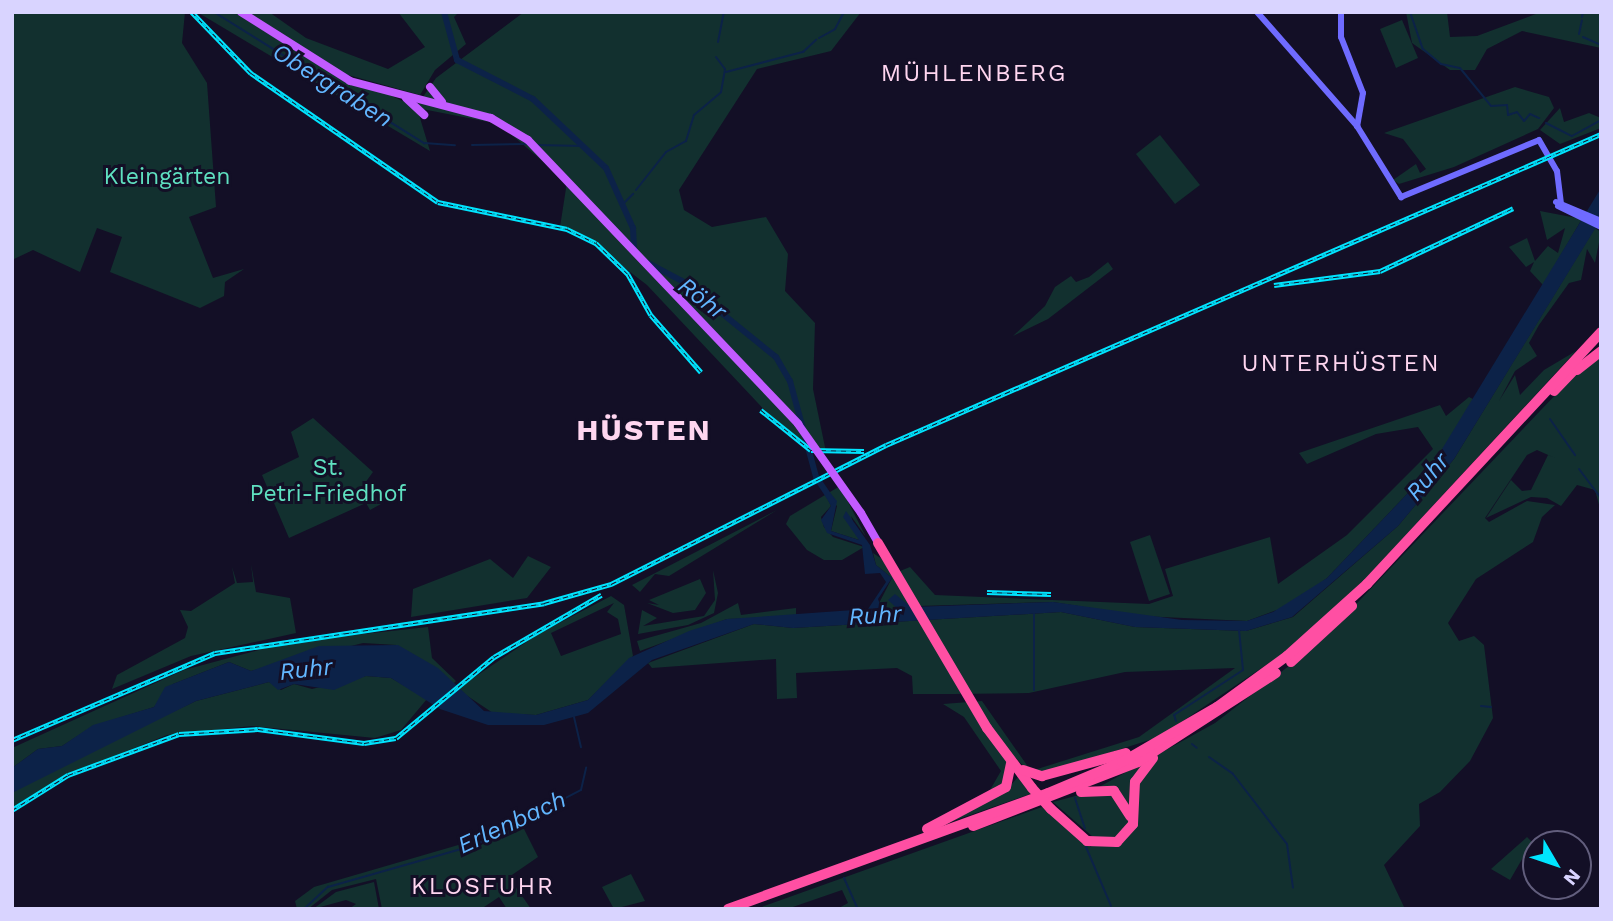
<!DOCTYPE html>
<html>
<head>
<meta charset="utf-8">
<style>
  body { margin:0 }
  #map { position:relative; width:1613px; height:921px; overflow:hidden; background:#130f26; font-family:"Work Sans",sans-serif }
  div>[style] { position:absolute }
  .green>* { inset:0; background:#12302f }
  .water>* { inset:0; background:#0c2248 }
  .stream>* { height:2px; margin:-1px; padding:0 1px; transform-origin:1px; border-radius:1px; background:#0c2248 }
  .river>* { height:6px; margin:-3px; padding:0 3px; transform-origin:3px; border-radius:3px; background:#0c2248 }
  .secondary>* { height:6px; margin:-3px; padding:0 3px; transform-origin:3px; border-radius:3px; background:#6f6bff }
  .primary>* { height:8px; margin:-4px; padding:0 4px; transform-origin:4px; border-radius:4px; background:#c25bff }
  .motorway>* { height:10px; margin:-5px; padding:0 5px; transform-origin:5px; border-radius:5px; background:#ff4fa3 }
  .rail>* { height:4.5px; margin-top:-2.25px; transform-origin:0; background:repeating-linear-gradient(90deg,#130f26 0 5px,#00e5ff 0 10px); box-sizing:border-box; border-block:2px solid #00e5ff }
  .primary-bridge>* { height:8px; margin:-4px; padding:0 4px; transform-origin:4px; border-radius:4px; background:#c25bff }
  .motorway-bridge>* { height:10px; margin:-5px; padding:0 5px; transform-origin:5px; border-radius:5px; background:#ff4fa3 }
  span { translate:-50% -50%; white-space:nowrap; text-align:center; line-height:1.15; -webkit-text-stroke:6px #130f26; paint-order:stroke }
  .park-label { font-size:23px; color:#5fe0c0 }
  .neighbourhood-label { font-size:24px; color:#ffd6f0; letter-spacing:2px }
  .water-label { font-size:24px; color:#62b6ff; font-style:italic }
  .district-label { font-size:30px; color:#ffd6f0; font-weight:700; letter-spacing:2px }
  .frame { position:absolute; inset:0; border:14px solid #d9d4ff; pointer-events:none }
  .north { position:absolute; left:1522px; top:830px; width:70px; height:70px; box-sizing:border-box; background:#130f26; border:2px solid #625e7d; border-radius:50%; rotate:129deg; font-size:19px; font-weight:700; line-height:28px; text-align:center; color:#d9d4ff }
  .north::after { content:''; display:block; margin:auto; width:24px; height:32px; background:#00e5ff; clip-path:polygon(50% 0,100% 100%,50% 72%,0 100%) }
</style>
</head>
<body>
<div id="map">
  <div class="green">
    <i style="clip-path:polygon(12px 12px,185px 12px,182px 43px,207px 83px,216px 207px,189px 217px,213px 278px,244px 269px,225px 282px,224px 296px,200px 308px,110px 272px,122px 237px,97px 228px,80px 272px,33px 250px,12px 260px)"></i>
    <i style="clip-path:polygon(197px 12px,234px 12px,311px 60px,248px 12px,269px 12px,306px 38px,388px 69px,425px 47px,398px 12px,459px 12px,454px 17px,466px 44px,435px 70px,420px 95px,341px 73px,416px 107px,436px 78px,524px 12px,861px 12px,831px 51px,757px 69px,679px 190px,684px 210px,712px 227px,766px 217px,788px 254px,785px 291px,815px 323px,813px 389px,826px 452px,788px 435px,647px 285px,587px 239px,560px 227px,567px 182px,499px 124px,417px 108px,430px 151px)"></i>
    <i style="clip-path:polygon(1406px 12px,1447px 12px,1450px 37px,1477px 36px,1541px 12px,1601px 12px,1601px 48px,1522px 31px,1487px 49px,1475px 70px,1450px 70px,1412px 43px)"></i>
    <i style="clip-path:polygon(1402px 20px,1418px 58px,1396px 68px,1380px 29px)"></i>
    <i style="clip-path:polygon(1515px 87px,1549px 97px,1554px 108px,1538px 129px,1454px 167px,1399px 184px,1393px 180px,1416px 164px,1420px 173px,1426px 169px,1403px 139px,1384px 133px)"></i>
    <i style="clip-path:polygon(1560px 108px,1564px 122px,1589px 113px,1601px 118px,1601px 128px,1560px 144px,1540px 130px)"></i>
    <i style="clip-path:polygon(1160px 135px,1200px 185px,1175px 204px,1136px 154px)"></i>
    <i style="clip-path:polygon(1540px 211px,1582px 219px,1543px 285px,1530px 271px,1534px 262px,1526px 267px,1509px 247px,1527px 238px,1535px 261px,1548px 246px,1558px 253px,1565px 228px,1547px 240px)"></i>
    <i style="clip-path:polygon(1595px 228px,1601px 232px,1595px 263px,1587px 249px,1581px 280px,1569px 283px,1539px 325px,1529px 343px,1537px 356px,1515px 371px,1499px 401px,1515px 375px,1520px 395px,1544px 370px,1576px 351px,1364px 580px,1284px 653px,1159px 737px,1042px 774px,1030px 771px,1027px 770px,1016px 758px,1004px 786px,952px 814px,990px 790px,1001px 771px,964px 717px,943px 704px,982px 701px,1031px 771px,1139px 737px,1235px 668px,1125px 672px,1029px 693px,953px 694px,913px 694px,912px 676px,897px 668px,796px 673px,797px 698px,777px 699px,776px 659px,652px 668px,648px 663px,754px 624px,793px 628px,1061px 612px,1135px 627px,1246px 631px,1293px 617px,1398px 526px,1454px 459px)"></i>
    <i style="clip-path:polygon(1108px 262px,1113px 269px,1048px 319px,1013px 336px,1045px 306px,1055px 287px,1071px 276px,1076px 282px,1089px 277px)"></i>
    <i style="clip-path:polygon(1601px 347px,1601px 512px,1595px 490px,1577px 485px,1561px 506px,1547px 498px,1531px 497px,1486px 518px,1511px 480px,1522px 491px,1531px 490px,1548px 455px,1555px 458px,1537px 450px,1527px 455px,1485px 518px,1489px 522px,1527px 501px,1555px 505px,1542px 517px,1533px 542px,1476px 579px,1448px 623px,1459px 641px,1474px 636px,1484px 645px,1493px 718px,1470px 761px,1440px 792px,1419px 804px,1420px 826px,1384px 865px,1405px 909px,837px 909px,848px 903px,842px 890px,787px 909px,756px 909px,1042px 807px,1091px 847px,1093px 837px,1053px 802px,1090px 792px,1215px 723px,1320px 642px)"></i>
    <i style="clip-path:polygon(1469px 397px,1475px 400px,1428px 472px,1327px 578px,1293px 604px,1247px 621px,1141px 616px,1053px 602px,919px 606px,900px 571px,910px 567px,935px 595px,1149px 604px,1173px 596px,1165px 569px,1270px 537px,1278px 584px,1347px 535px,1433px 449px,1418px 427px,1376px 434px,1307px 464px,1299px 453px,1440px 405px,1446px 416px)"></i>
    <i style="clip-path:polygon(313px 418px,373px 472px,365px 483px,381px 504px,370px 510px,366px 503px,289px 538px,262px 475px,299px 457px,291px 432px)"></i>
    <i style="clip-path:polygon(840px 486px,866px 537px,851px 516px,859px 540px,831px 531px,837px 506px,826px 495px,831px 506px,821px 517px,824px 527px,833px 537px,864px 547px,842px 560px,824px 560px,807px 550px,786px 524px,790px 516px)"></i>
    <i style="clip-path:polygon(777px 510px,669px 576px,655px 574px,640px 592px,632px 585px)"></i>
    <i style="clip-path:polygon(1150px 535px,1170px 594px,1149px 601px,1130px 542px)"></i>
    <i style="clip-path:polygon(873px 553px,882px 559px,911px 607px,903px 602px,895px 612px,877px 607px,892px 578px,876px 565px)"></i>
    <i style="clip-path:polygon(528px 556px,551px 567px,527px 598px,411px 617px,413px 589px,490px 559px,513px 578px)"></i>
    <i style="clip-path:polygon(251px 564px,256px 592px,290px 598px,296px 633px,191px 656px,112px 689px,117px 675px,185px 638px,188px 627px,180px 610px,191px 611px,235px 583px,232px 567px,237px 583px,253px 582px)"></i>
    <i style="clip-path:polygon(713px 570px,718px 593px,714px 613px,688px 625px,638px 634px,642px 610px,657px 618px,643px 626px,704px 616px,715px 600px)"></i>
    <i style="clip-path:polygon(700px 579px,706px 593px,695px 610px,673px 613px,647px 603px,659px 605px,649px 600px)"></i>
    <i style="clip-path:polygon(evenodd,611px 596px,624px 605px,633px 656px,588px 700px,536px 715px,493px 713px,457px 689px,540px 633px,611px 596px,614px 603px,607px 612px,618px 619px,621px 634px,561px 656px,551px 633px,614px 603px)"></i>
    <i style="clip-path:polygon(738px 603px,741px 615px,796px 608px,796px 617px,727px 619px,640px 651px,637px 641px,701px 623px)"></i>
    <i style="clip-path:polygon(428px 627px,432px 658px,456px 681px,453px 684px,397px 645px,363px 643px,251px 671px,229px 662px,173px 684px,154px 707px,93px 726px,62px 746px,38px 749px,12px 768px,12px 748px,184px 670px,289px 642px)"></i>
    <i style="clip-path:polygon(366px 676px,391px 678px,427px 699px,401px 730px,375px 738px,252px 726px,167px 735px,67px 775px,12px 809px,12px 793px,43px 773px,196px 701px,269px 682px,281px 690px,294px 684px,312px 689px)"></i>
    <i style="clip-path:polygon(1019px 776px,1033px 793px,953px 821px,1010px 786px)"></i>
    <i style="clip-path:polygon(521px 823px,538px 857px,509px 877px,531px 909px,507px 909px,499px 897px,481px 909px,382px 909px,376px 879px,332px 890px,308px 909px,297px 909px,295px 901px,314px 887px,472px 841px,474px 849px)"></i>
    <i style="clip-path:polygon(1527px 837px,1532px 842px,1510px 880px,1491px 869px)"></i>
    <i style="clip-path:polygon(631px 874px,645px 901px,614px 909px,602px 887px)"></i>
    <i style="clip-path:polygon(374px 882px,379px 909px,349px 909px,356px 904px,346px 900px,313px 909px,336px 892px)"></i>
  </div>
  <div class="water">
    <i style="clip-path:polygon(1601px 188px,1601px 219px,1454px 459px,1398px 526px,1292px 617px,1246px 631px,1135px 627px,1061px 612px,793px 628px,754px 624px,652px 660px,588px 713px,544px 725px,488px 725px,440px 709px,391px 678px,366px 676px,334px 690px,294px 684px,278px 690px,269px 682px,196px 701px,12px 793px,12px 768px,38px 749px,62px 746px,93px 725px,154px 707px,165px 687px,229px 662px,251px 671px,319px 646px,398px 645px,438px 668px,484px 711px,536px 715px,588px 700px,629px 658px,689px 631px,727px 619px,868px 609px,886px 582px,880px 573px,865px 574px,862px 545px,827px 533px,821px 520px,831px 506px,825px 495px,830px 493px,837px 501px,831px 531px,859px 540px,843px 517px,846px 511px,870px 545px,876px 565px,892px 578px,878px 599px,882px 610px,899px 610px,888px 600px,895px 594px,911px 607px,1053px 602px,1182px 620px,1247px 621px,1273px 612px,1327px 578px,1428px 472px)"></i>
  </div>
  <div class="stream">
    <i style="left:214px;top:12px;width:248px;rotate:32deg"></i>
    <i style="left:424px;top:143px;width:31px;rotate:4deg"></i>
    <i style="left:1410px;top:12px;width:39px;rotate:71deg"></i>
    <i style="left:1423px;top:49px;width:23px;rotate:40deg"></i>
    <i style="left:1441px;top:64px;width:19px;rotate:12deg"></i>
    <i style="left:1460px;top:68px;width:49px;rotate:50.8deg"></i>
    <i style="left:1491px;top:106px;width:16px;rotate:-4deg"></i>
    <i style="left:1507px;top:105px;width:10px;rotate:84deg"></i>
    <i style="left:1508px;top:115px;width:9px;rotate:-18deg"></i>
    <i style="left:1517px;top:112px;width:11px;rotate:52deg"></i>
    <i style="left:1524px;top:121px;width:9px;rotate:-49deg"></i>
    <i style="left:1530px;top:114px;width:10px;rotate:24deg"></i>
    <i style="left:1582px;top:17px;width:5px;rotate:-79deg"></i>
    <i style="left:1579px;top:34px;width:14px;rotate:-78deg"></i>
    <i style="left:1583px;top:37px;width:20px;rotate:24deg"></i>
    <i style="left:819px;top:38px;width:18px;rotate:-29deg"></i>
    <i style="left:835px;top:29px;width:19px;rotate:-62deg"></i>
    <i style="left:718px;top:42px;width:31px;rotate:-79deg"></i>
    <i style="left:726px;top:72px;width:80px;rotate:-14.6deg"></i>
    <i style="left:803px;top:52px;width:18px;rotate:-43deg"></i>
    <i style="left:1546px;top:123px;width:29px;rotate:27deg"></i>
    <i style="left:1572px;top:136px;width:33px;rotate:-29deg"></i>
    <i style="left:472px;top:145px;width:55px;rotate:-1deg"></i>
    <i style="left:536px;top:145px;width:48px;rotate:1.2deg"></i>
    <i style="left:636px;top:190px;width:48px;rotate:-51.7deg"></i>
    <i style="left:666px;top:152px;width:23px;rotate:-29deg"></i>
    <i style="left:686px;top:141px;width:27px;rotate:-73deg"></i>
    <i style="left:694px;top:115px;width:35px;rotate:-40deg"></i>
    <i style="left:721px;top:92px;width:23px;rotate:-80deg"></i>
    <i style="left:725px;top:69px;width:15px;rotate:-127deg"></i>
    <i style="left:624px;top:203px;width:13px;rotate:-45deg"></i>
    <i style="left:1550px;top:419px;width:44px;rotate:55.2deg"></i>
    <i style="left:1579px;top:469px;width:36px;rotate:53deg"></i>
    <i style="left:1034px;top:614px;width:76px;rotate:90deg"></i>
    <i style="left:1481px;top:706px;width:10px;rotate:6deg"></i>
    <i style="left:574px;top:717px;width:31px;rotate:77deg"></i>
    <i style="left:1176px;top:721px;width:6px;rotate:-108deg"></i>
    <i style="left:1174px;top:715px;width:82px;rotate:-33.1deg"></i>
    <i style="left:1243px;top:670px;width:40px;rotate:-95.7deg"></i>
    <i style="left:1192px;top:744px;width:6px;rotate:39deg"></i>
    <i style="left:1209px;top:757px;width:29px;rotate:35deg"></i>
    <i style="left:1233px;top:774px;width:88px;rotate:52.4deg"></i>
    <i style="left:1287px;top:844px;width:44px;rotate:82.2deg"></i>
    <i style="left:1075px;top:798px;width:32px;rotate:72deg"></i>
    <i style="left:1086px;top:847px;width:64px;rotate:67deg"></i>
    <i style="left:844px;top:878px;width:34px;rotate:66deg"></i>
    <i style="left:304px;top:909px;width:33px;rotate:-43deg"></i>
    <i style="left:328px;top:887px;width:153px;rotate:-15.9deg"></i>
    <i style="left:475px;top:845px;width:119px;rotate:-27.4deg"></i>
    <i style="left:581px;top:790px;width:23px;rotate:-77deg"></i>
  </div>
  <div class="river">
    <i style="left:444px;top:12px;width:50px;rotate:74.8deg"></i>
    <i style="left:457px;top:60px;width:85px;rotate:27.2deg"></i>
    <i style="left:533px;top:99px;width:100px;rotate:43.4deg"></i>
    <i style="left:606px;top:168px;width:66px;rotate:65.8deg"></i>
    <i style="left:633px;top:228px;width:22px;rotate:87deg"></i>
    <i style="left:646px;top:262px;width:41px;rotate:27.8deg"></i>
    <i style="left:682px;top:281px;width:121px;rotate:39deg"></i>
    <i style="left:776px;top:357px;width:28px;rotate:60deg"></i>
    <i style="left:790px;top:381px;width:99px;rotate:74.8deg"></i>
    <i style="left:816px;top:477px;width:29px;rotate:56deg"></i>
  </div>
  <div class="secondary">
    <i style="left:1257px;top:12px;width:152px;rotate:48.7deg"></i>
    <i style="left:1357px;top:126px;width:84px;rotate:58.2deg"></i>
    <i style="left:1401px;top:197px;width:149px;rotate:-22.4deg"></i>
    <i style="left:1539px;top:140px;width:36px;rotate:60deg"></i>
    <i style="left:1557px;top:171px;width:31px;rotate:83deg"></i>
    <i style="left:1341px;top:12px;width:25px;rotate:90deg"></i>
    <i style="left:1341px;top:37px;width:60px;rotate:68.6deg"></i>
    <i style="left:1363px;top:93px;width:34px;rotate:100deg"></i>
    <i style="left:1556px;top:202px;width:49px;rotate:22.9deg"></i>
    <i style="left:1558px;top:206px;width:48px;rotate:26deg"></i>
  </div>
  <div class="primary">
    <i style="left:241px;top:12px;width:129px;rotate:32.3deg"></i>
    <i style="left:350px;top:81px;width:146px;rotate:14.7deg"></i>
    <i style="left:491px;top:118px;width:43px;rotate:30.7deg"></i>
    <i style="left:528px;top:140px;width:392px;rotate:46.4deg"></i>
    <i style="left:430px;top:87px;width:19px;rotate:51deg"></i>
    <i style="left:406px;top:98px;width:25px;rotate:43deg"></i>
    <i style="left:861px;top:513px;width:34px;rotate:60deg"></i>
  </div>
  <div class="motorway">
    <i style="left:1577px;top:370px;width:31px;rotate:-38deg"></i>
    <i style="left:1554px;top:391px;width:37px;rotate:-46deg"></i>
    <i style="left:878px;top:543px;width:215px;rotate:59.5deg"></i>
    <i style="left:987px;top:728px;width:75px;rotate:53.1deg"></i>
    <i style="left:1291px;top:662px;width:83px;rotate:-42.6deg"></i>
    <i style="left:1023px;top:770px;width:20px;rotate:18deg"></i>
    <i style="left:1042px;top:776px;width:87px;rotate:-15.3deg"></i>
    <i style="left:1081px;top:792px;width:33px;rotate:-2deg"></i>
    <i style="left:1114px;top:791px;width:30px;rotate:57deg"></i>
    <i style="left:1051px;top:809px;width:48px;rotate:41.6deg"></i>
    <i style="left:1087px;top:841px;width:30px;rotate:2deg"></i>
    <i style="left:1117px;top:842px;width:24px;rotate:-48deg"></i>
    <i style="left:1133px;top:824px;width:42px;rotate:-87.3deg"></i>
    <i style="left:1135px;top:782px;width:30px;rotate:-53deg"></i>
    <i style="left:973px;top:826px;width:177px;rotate:-21.2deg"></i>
    <i style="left:1138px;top:762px;width:164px;rotate:-32.8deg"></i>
    <i style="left:927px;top:829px;width:89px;rotate:-28deg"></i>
    <i style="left:1006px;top:787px;width:24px;rotate:-78deg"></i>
    <i style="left:728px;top:909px;width:340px;rotate:-19.9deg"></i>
    <i style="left:1048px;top:793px;width:80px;rotate:-22.7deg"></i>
    <i style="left:1122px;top:762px;width:110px;rotate:-30.1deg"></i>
    <i style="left:1217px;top:707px;width:87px;rotate:-36.1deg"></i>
    <i style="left:1287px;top:656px;width:108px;rotate:-42deg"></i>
    <i style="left:1367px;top:584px;width:344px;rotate:-47.1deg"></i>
  </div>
  <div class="rail">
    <i style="left:192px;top:12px;width:85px;rotate:46deg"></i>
    <i style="left:251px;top:73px;width:227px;rotate:34.6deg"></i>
    <i style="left:438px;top:202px;width:132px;rotate:11.8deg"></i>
    <i style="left:567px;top:229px;width:32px;rotate:26deg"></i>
    <i style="left:596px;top:243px;width:45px;rotate:44.1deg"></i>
    <i style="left:628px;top:274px;width:47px;rotate:60.7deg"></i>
    <i style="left:651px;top:315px;width:76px;rotate:48.7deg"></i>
    <i style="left:1274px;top:285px;width:107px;rotate:-7.5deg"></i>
    <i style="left:1380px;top:271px;width:147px;rotate:-25.3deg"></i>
    <i style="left:761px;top:410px;width:64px;rotate:38.7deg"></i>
    <i style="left:811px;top:450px;width:53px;rotate:1.1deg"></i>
    <i style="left:987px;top:592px;width:64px;rotate:1.8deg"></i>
    <i style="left:12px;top:740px;width:221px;rotate:-23.2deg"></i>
    <i style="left:215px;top:653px;width:333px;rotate:-8.6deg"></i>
    <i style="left:544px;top:603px;width:70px;rotate:-15.8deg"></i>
    <i style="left:611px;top:584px;width:308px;rotate:-26.8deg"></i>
    <i style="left:886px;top:445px;width:780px;rotate:-23.51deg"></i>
    <i style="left:12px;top:810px;width:66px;rotate:-32deg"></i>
    <i style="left:68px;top:775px;width:118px;rotate:-20.3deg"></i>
    <i style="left:179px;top:734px;width:79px;rotate:-3.6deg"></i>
    <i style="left:258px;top:729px;width:107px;rotate:7.5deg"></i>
    <i style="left:364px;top:743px;width:32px;rotate:-9deg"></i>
    <i style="left:396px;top:738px;width:127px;rotate:-39.6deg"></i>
    <i style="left:494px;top:657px;width:124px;rotate:-30.1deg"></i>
  </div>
  <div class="primary-bridge">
    <i style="left:798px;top:424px;width:109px;rotate:54.7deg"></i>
  </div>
  <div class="motorway-bridge">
    <i style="left:1032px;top:788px;width:28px;rotate:48deg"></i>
  </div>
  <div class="park-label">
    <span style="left:167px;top:177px">Kleingärten</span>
    <span style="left:328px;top:481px">St.<br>Petri-Friedhof</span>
  </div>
  <div class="neighbourhood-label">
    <span style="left:974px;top:74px">MÜHLENBERG</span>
    <span style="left:1341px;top:364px">UNTERHÜSTEN</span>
    <span style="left:483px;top:887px">KLOSFUHR</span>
  </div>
  <div class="water-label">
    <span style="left:332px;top:86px;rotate:32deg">Obergraben</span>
    <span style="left:702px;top:299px;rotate:37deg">Röhr</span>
    <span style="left:1428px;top:477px;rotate:-51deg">Ruhr</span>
    <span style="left:875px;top:616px;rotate:-4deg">Ruhr</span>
    <span style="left:306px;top:670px;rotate:-6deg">Ruhr</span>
    <span style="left:512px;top:823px;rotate:-25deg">Erlenbach</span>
  </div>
  <div class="district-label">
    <span style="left:644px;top:430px">HÜSTEN</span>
  </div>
  <div class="frame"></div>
  <div class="north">N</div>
</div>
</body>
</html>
